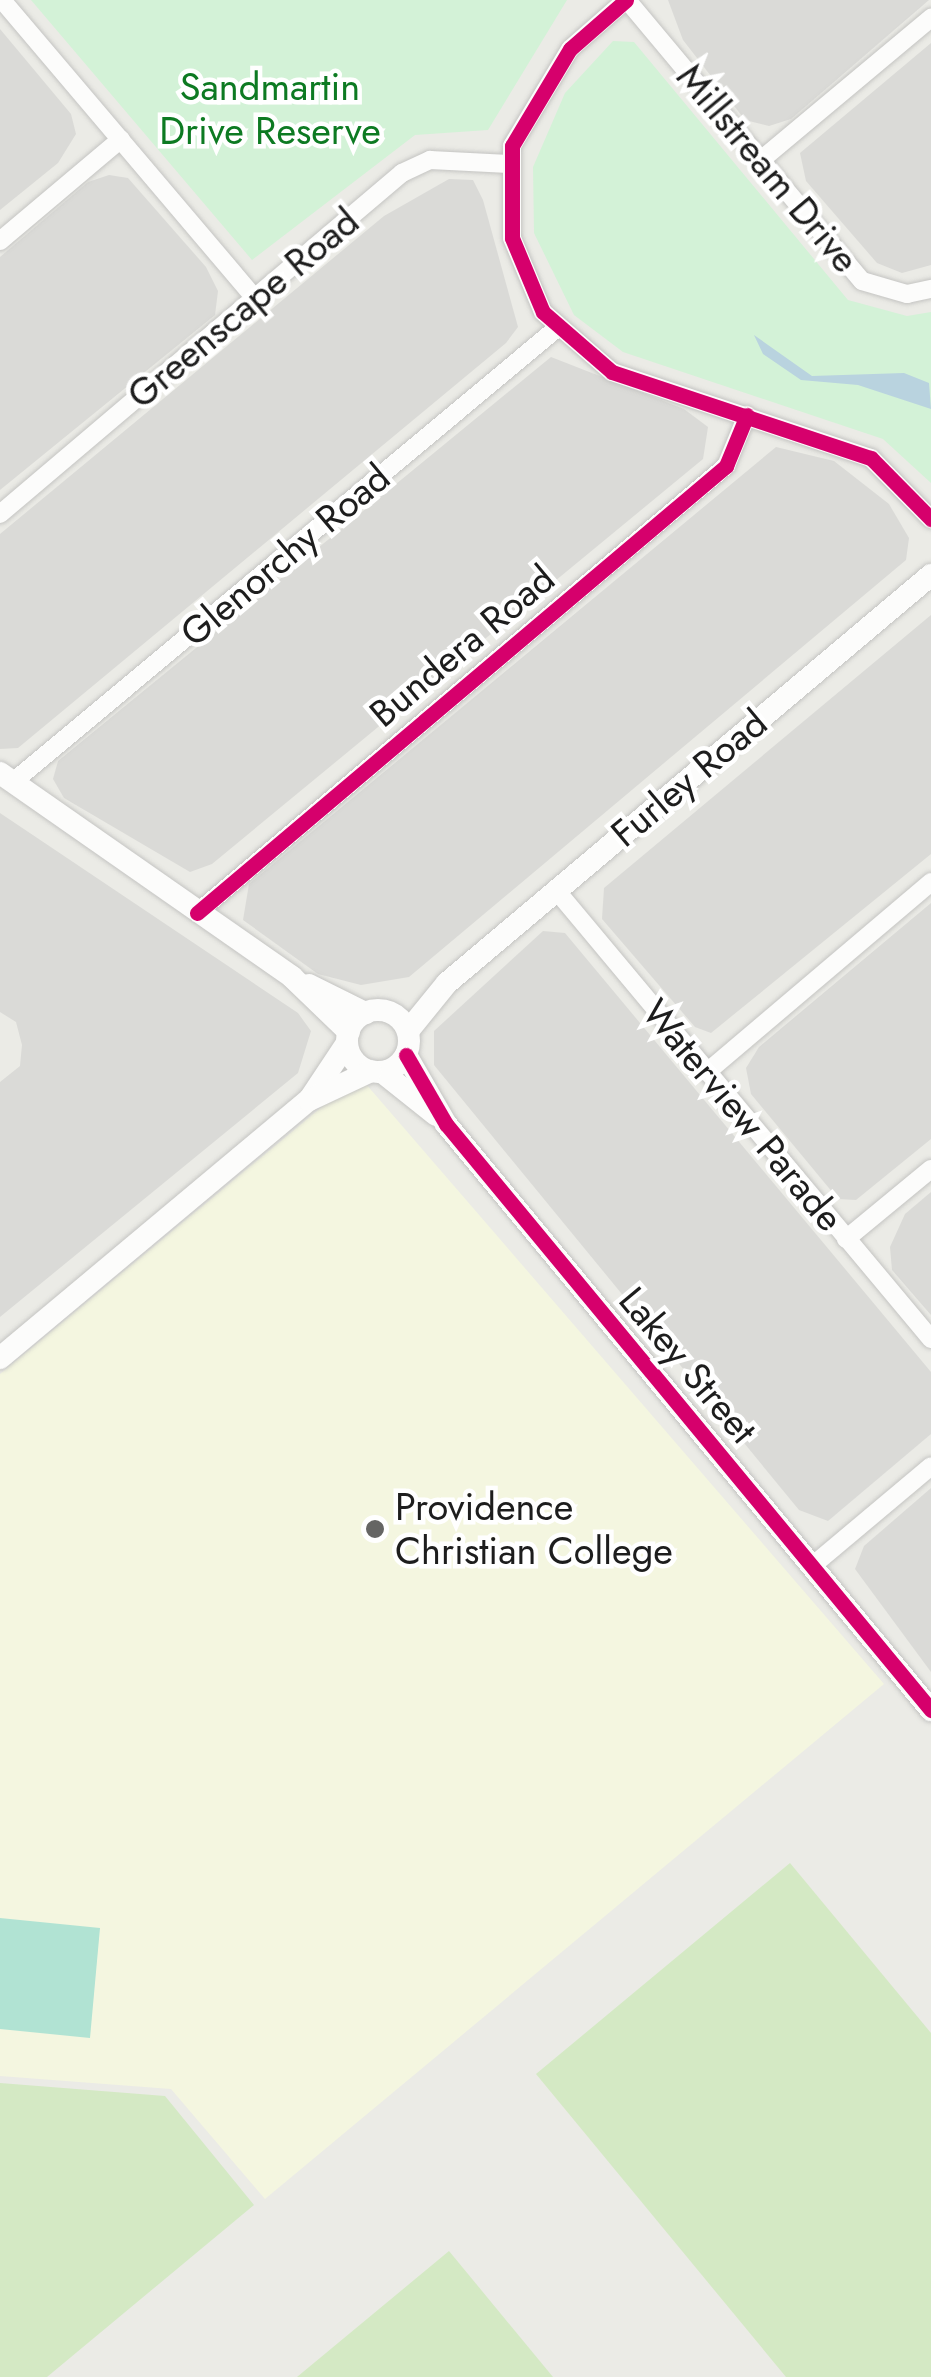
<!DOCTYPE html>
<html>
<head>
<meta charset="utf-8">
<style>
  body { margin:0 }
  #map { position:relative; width:931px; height:2377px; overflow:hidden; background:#ebebe6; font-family:Jost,sans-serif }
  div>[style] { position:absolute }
  .residential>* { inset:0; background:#dadad7 }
  .education>* { inset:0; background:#f4f6e0 }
  .grass>* { inset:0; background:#d4e9c4 }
  .park>* { inset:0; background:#d3f2d7 }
  .pitch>* { inset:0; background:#b1e3d3 }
  .water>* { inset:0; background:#b9d3df }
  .roads { filter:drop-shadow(0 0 2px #c4c4c2) drop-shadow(0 0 2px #c4c4c2) }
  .minor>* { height:18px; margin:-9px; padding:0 9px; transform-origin:9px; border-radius:9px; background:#fcfcfb }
  .tertiary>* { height:22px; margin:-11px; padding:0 11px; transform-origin:11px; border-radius:11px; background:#fcfcfb }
  .tertiary>.ring { margin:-11px; padding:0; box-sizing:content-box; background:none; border:22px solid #fcfcfb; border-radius:50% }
  .cycleway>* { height:15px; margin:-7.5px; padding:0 7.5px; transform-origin:7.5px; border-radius:7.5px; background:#d6006c }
  .dots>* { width:28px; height:28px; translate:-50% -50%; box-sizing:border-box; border:5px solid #fff; border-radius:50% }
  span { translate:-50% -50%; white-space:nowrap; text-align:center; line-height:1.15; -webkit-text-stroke:9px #fff; paint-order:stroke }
  .park-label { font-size:38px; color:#0d7a22 }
  .street-label { font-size:38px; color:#1d1d1d }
  .poi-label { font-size:38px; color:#1d1d1d }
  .left { translate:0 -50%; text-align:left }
</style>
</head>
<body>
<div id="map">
  <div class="residential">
    <i style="clip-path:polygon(668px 0,929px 0,791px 119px,769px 126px,745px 120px,683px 40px)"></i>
    <i style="clip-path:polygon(0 29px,71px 114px,76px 134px,58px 163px,0 210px)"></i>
    <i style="clip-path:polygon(931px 43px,931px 265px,902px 273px,877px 263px,806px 181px,800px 153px)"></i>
    <i style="clip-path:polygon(109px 175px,128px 178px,206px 267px,218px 291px,215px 315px,0 490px,0 257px,88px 182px)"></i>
    <i style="clip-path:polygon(449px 179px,473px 180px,483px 200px,518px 327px,506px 343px,18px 748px,0 749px,0 534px,384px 216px)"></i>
    <i style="clip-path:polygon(551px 357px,684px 409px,708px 427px,703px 459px,212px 864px,190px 872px,64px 798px,53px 779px,58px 761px)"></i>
    <i style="clip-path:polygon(776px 447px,834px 461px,889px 504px,909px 538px,906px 560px,409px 977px,361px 985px,318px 974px,243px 920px,249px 884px)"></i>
    <i style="clip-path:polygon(931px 615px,931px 854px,711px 1033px,695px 1027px,602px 919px,604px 888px)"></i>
    <i style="clip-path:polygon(0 813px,298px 1013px,311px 1031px,298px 1073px,0 1317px,0 1082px,20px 1066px,22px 1045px,16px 1022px,0 1012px)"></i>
    <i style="clip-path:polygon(931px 903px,931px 1139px,856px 1200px,838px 1199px,751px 1094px,746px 1068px,759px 1047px)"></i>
    <i style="clip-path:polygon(543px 931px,565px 933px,931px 1372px,931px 1434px,828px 1521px,799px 1510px,434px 1065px,434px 1031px)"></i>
    <i style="clip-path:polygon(931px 1192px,931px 1315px,892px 1270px,890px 1247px,905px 1214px)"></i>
    <i style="clip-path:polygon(931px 1488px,931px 1672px,855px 1569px,864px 1546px)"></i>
  </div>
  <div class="education">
    <i style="clip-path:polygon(359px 1076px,884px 1684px,265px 2199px,171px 2089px,0 2076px,0 1374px)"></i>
  </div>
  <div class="grass">
    <i style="clip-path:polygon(790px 1863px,931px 2033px,931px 2377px,786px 2377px,536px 2074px)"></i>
    <i style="clip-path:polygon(0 2083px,165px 2096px,254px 2205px,47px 2377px,0 2377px)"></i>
    <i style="clip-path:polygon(449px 2251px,553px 2377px,297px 2377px)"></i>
  </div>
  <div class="park">
    <i style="clip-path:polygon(31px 0,567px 0,488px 130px,415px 135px,252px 260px)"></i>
    <i style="clip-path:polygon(613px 41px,634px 42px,848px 300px,907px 316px,931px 312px,931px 483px,883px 439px,623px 352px,574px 315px,534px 233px,533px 167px,565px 93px)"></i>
  </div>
  <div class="pitch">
    <i style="clip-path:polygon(0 1918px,100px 1928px,90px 2038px,0 2029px)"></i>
  </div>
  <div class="water">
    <i style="clip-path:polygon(754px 335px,812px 376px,904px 373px,929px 383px,931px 409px,858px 385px,801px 380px,763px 354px)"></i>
  </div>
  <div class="roads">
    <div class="minor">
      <i style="left:2px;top:0;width:391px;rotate:49.7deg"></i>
      <i style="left:626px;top:0;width:74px;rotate:138.8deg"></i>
      <i style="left:570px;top:49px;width:113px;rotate:120.9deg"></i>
      <i style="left:512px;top:146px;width:92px;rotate:90deg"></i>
      <i style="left:512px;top:238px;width:80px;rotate:67.3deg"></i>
      <i style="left:543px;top:312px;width:91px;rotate:41deg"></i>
      <i style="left:612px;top:372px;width:273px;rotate:18.4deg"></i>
      <i style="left:871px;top:458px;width:86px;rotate:45.5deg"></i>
      <i style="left:627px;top:0;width:366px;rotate:50.1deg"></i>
      <i style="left:862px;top:281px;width:47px;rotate:16.1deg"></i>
      <i style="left:907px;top:294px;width:25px;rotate:-12deg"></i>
      <i style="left:761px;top:160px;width:222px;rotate:-39.9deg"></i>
      <i style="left:0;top:241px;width:158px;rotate:-40.1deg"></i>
      <i style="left:0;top:514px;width:527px;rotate:-40.31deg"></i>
      <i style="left:402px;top:173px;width:31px;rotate:-25deg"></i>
      <i style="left:430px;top:160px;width:79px;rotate:2.9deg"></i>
      <i style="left:13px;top:782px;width:707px;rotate:-39.84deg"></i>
      <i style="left:556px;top:890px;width:585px;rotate:50.13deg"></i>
      <i style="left:197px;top:913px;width:693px;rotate:-40.2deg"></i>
      <i style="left:726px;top:466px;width:55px;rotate:-67.6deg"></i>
      <i style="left:707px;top:1072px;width:294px;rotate:-40.3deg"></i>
      <i style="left:846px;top:1239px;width:110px;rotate:-39.5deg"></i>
      <i style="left:812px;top:1566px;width:155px;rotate:-40deg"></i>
    </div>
    <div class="tertiary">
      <i style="left:0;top:773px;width:356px;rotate:34.9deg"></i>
      <i style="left:292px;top:977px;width:79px;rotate:44deg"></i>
      <i style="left:309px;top:985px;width:63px;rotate:26.6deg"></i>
      <i class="ring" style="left:347px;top:1010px;width:40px;height:40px"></i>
      <i style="left:408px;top:1031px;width:62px;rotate:-50.9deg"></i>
      <i style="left:447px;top:983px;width:633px;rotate:-40.13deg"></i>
      <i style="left:406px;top:1055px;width:80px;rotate:59.9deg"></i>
      <i style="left:446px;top:1124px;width:761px;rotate:50.39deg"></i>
      <i style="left:382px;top:1072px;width:69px;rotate:38.5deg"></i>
      <i style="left:311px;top:1097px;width:65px;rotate:-56.3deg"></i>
      <i style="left:0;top:1358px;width:403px;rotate:-39.9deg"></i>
      <i style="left:309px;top:1100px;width:68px;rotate:-25.1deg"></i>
    </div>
  </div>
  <div class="cycleway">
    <i style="left:626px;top:0;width:74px;rotate:138.8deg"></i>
    <i style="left:570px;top:49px;width:113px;rotate:120.9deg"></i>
    <i style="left:512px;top:146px;width:92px;rotate:90deg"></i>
    <i style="left:512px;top:238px;width:80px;rotate:67.3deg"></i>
    <i style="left:543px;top:312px;width:91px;rotate:41deg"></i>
    <i style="left:612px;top:372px;width:273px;rotate:18.4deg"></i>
    <i style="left:871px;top:458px;width:86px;rotate:45.5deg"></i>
    <i style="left:197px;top:913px;width:693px;rotate:-40.2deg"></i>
    <i style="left:726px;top:466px;width:55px;rotate:-67.6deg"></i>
    <i style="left:406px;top:1055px;width:80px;rotate:59.9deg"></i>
    <i style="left:446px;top:1124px;width:761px;rotate:50.39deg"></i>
  </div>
  <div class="dots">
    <i style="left:375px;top:1529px;background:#656563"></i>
  </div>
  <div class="park-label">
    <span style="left:270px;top:109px">Sandmartin<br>Drive Reserve</span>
  </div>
  <div class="street-label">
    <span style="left:768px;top:168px;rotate:50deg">Millstream Drive</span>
    <span style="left:243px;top:308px;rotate:-40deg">Greenscape Road</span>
    <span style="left:285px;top:555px;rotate:-40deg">Glenorchy Road</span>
    <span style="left:462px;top:646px;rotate:-40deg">Bundera Road</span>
    <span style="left:689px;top:778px;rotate:-40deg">Furley Road</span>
    <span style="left:743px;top:1115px;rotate:50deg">Waterview Parade</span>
    <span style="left:688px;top:1365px;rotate:50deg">Lakey Street</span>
  </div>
  <div class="poi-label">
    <span class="left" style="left:395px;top:1529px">Providence<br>Christian College</span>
  </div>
</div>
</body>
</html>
